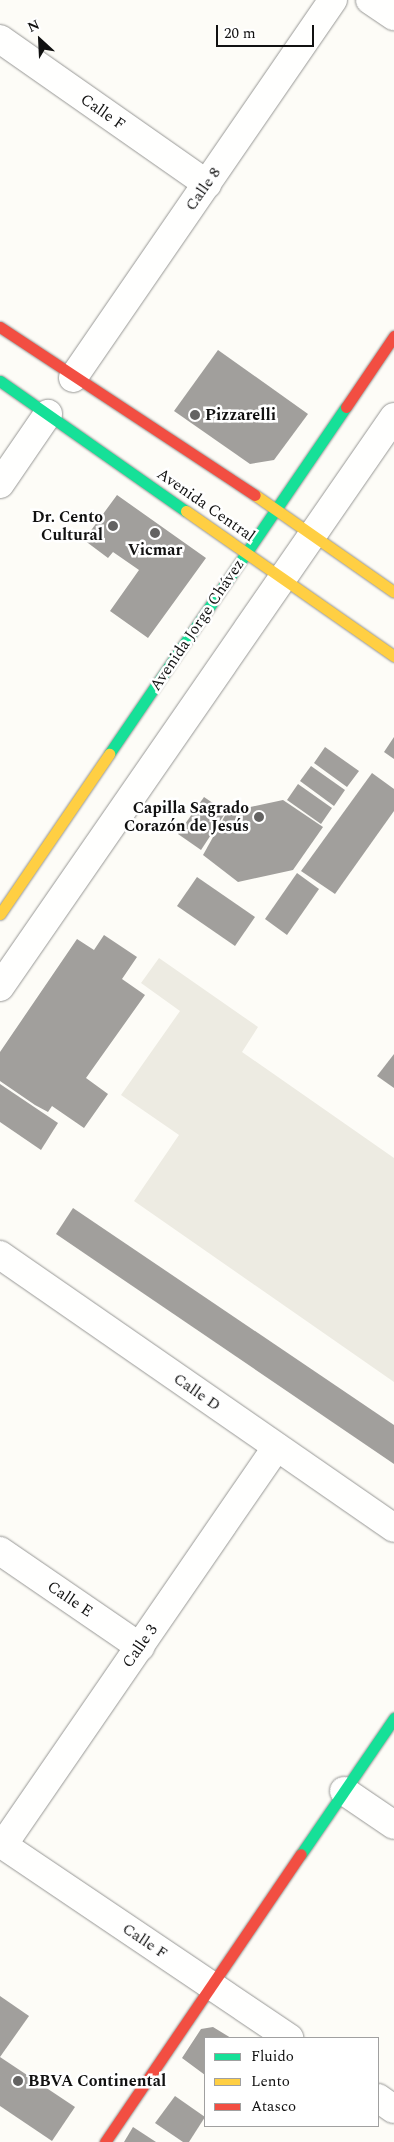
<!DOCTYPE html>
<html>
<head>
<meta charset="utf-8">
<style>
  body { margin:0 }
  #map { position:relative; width:394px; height:2142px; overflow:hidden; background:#fdfcf7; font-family:Spectral,serif }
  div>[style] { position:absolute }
  .plaza>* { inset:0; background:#edebe2 }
  .building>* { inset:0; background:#a19f9c }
  .roads { filter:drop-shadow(0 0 1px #979795) drop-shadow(0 0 1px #979795) }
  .street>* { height:28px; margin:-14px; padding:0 14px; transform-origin:14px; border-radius:14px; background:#fffffe }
  .fast>* { height:11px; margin:-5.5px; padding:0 5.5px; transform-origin:5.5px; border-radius:5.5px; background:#16e098 }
  .slow>* { height:11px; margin:-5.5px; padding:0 5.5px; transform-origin:5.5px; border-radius:5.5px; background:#ffcf43 }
  .jam>* { height:11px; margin:-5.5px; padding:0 5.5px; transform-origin:5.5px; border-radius:5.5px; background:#f24e42 }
  .dots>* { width:14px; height:14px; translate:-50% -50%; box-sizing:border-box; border:2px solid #fff; border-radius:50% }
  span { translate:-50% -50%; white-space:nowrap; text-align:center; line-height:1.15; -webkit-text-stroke:5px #fff; paint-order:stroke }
  .street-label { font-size:16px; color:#111 }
  .poi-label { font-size:16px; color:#111; font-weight:700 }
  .left { translate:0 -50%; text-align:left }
  .right { translate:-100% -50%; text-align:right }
  .legend { position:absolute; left:204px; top:2037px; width:175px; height:90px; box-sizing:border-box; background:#fff; border:1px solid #a0a0a0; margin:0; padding:6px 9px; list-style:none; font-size:15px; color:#111 }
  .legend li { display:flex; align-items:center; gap:10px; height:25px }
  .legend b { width:25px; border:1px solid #a0a0a0 }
  .north { position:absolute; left:15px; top:15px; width:50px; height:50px; -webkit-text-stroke:4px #fff; paint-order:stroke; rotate:335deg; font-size:14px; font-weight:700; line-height:20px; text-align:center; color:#111 }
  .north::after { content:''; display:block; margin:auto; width:18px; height:22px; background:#111; clip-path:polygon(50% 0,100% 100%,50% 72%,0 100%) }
  .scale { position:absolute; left:216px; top:25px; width:98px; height:22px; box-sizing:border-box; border:2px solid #111; border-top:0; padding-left:6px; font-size:15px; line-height:18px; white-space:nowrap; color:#111; -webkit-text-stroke:4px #fff; paint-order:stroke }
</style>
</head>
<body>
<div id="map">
  <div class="plaza">
    <i style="clip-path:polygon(159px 958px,258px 1027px,242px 1052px,394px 1158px,394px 1382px,134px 1201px,179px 1135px,121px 1095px,180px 1011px,141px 983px)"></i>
  </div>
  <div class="building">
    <i style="clip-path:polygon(218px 350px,308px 414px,274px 460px,250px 464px,174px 411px)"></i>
    <i style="clip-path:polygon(117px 495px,206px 558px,148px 638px,110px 611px,139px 570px,113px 552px,108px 558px,84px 540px)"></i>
    <i style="clip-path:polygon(394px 737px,394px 759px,384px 752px)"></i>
    <i style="clip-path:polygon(325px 747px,359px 771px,347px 787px,314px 763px)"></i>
    <i style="clip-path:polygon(311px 766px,345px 790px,334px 806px,300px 781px)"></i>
    <i style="clip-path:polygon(372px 773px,394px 789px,394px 811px,335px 894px,301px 871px)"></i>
    <i style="clip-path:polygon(298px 784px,332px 808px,321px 824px,287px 800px)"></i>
    <i style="clip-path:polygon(204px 797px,226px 812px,201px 850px,178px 834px)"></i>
    <i style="clip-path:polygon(283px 800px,323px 827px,293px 870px,238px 882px,203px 855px,227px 812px)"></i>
    <i style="clip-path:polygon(297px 873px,319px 889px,287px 935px,265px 919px)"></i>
    <i style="clip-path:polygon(197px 877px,255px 917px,235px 946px,177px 906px)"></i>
    <i style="clip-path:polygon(104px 935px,137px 957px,122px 979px,145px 995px,86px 1078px,108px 1094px,84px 1128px,52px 1106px,48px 1112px,35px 1105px,0 1081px,0 1052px,77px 939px,94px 950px)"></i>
    <i style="clip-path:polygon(394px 1054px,394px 1088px,377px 1076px)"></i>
    <i style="clip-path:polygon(0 1084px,58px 1123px,41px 1150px,0 1122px)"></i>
    <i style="clip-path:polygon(73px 1208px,394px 1425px,394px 1464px,56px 1234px)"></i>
    <i style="clip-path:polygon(0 1996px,29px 2016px,0 2057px)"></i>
    <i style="clip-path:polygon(213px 2027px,231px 2038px,205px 2038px,205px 2075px,182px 2058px,201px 2029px)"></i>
    <i style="clip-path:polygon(0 2057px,75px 2107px,52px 2141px,0 2106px)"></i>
    <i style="clip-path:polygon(175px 2096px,205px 2117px,189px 2142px,183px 2142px,155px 2123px)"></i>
    <i style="clip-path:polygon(133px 2127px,156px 2142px,124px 2142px)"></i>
  </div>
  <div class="roads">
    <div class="street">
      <i style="left:370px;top:0;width:29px;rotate:34deg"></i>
      <i style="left:0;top:39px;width:253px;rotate:35deg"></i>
      <i style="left:73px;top:378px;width:459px;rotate:-55.5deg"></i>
      <i style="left:0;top:484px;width:85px;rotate:-55.6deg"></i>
      <i style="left:0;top:987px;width:693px;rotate:-55.35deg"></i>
      <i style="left:0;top:1255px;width:479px;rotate:34.7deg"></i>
      <i style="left:0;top:1551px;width:170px;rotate:34.4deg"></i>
      <i style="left:344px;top:1791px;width:60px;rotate:34.2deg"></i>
      <i style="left:0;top:1843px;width:349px;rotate:34deg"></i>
      <i style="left:3px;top:1845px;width:483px;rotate:-55.5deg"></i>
      <i style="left:378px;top:2098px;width:19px;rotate:35deg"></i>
    </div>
    <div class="fast">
      <i style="left:0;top:381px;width:227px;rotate:35deg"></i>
      <i style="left:109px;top:754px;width:420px;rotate:-55.7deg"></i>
      <i style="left:301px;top:1854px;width:165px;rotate:-55.6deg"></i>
    </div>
    <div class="slow">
      <i style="left:255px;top:495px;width:169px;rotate:34.9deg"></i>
      <i style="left:186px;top:511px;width:254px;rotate:34.9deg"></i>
      <i style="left:0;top:914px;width:194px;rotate:-55.7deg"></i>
    </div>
    <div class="jam">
      <i style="left:0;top:327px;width:305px;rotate:33.4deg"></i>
      <i style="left:346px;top:407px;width:86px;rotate:-55.9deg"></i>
      <i style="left:105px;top:2142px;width:348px;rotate:-55.8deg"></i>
    </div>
  </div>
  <div class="dots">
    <i style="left:195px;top:415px;background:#646362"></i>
    <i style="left:113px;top:526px;background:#646362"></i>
    <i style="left:155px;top:533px;background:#646362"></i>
    <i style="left:259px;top:817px;background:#646362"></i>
    <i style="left:18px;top:2081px;background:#646362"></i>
  </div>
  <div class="street-label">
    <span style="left:103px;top:112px;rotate:35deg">Calle F</span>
    <span style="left:203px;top:189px;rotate:-55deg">Calle 8</span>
    <span style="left:206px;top:505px;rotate:35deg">Avenida Central</span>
    <span style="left:197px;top:625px;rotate:-56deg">Avenida Jorge Chávez</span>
    <span style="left:197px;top:1392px;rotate:35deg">Calle D</span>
    <span style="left:70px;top:1599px;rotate:34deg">Calle E</span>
    <span style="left:140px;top:1646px;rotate:-55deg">Calle 3</span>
    <span style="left:145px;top:1941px;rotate:34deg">Calle F</span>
  </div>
  <div class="poi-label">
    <span class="left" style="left:205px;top:415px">Pizzarelli</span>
    <span class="right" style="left:103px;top:526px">Dr. Cento<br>Cultural</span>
    <span style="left:155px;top:550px">Vicmar</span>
    <span class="right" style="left:249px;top:817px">Capilla Sagrado<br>Corazón de Jesús</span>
    <span class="left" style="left:28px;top:2081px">BBVA Continental</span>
  </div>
  <ul class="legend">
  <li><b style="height:6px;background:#16e098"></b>Fluido</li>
  <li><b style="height:6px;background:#ffcf43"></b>Lento</li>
  <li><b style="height:6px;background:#f24e42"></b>Atasco</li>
  </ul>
  <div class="north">N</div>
  <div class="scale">20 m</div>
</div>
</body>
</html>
